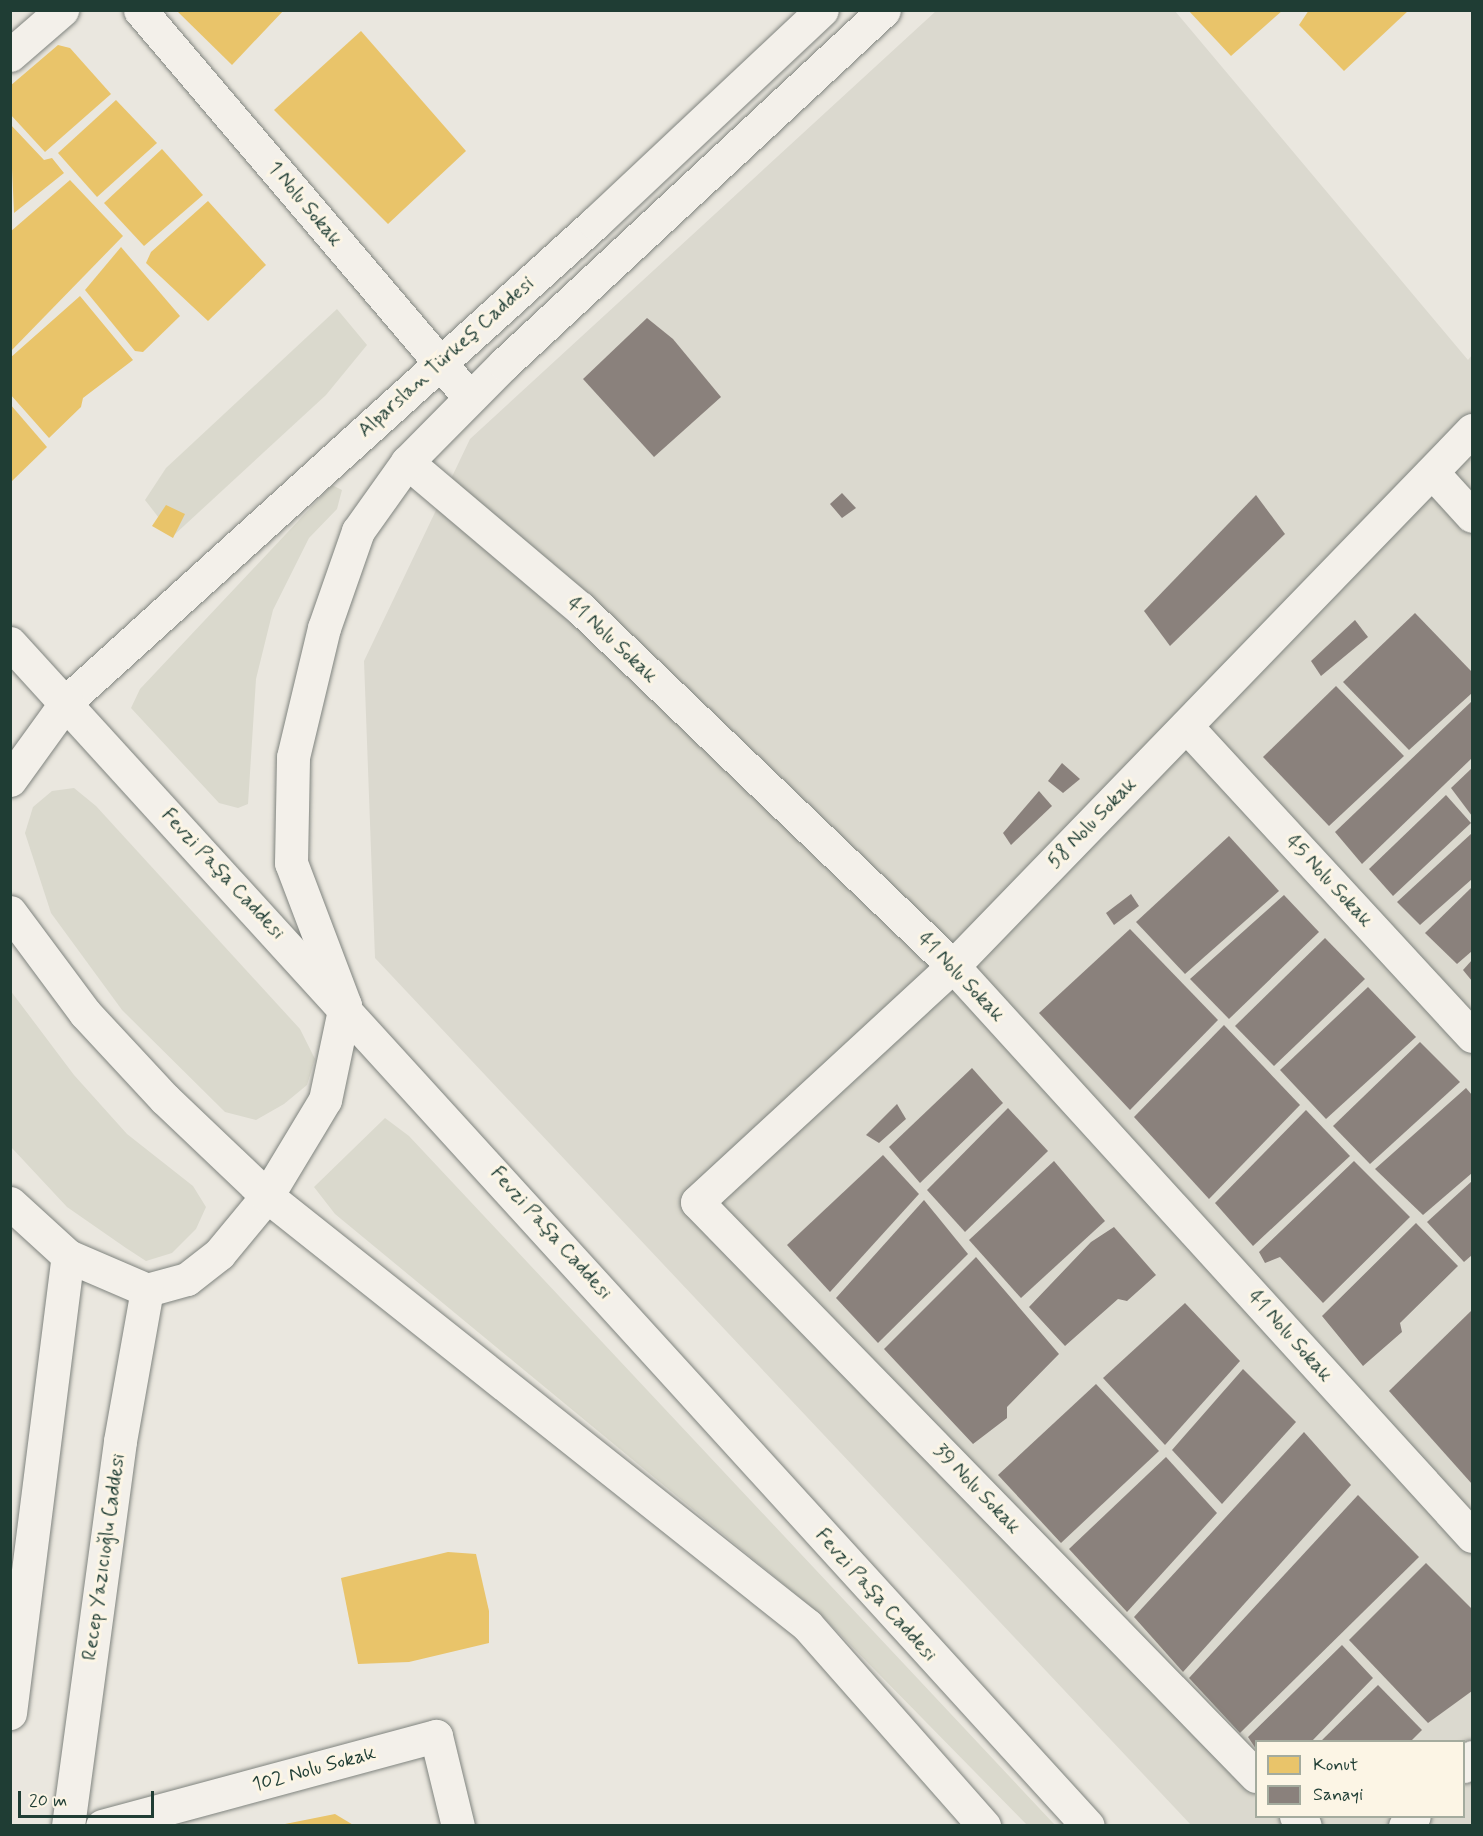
<!DOCTYPE html>
<html>
<head>
<meta charset="utf-8">
<style>
  body { margin:0 }
  #map { position:relative; width:1483px; height:1836px; overflow:hidden; background:#eae7df; font-family:Mynerve,sans-serif }
  div>[style] { position:absolute }
  .built>* { inset:0; background:#dbd9cf }
  .green>* { inset:0; background:#dad9cd }
  .homes>* { inset:0; background:#e9c46a }
  .industry>* { inset:0; background:#8a817c }
  .roads { filter:drop-shadow(0 0 2px #80847f) drop-shadow(0 0 2px #80847f) }
  .street>* { height:33px; margin:-16.5px; padding:0 16.5px; transform-origin:16.5px; border-radius:16.5px; background:#f3f0ea }
  .secondary>* { height:33px; margin:-16.5px; padding:0 16.5px; transform-origin:16.5px; border-radius:16.5px; background:#f3f0ea }
  .primary>* { height:33px; margin:-16.5px; padding:0 16.5px; transform-origin:16.5px; border-radius:16.5px; background:#f3f0ea }
  span { translate:-50% -50%; white-space:nowrap; text-align:center; line-height:1.15; -webkit-text-stroke:6px #fcf5e5; paint-order:stroke }
  .street-label { font-size:20px; color:#1f3d34 }
  .frame { position:absolute; inset:0; border:12px solid #1f3d34; pointer-events:none }
  .legend { position:absolute; left:1255px; top:1740px; width:210px; height:78px; box-sizing:border-box; background:#fcf5e5; border:2px solid #a4ab9e; margin:0; padding:8px 10px; list-style:none; font-size:18px; color:#1f3d34 }
  .legend li { display:flex; align-items:center; gap:12px; height:30px }
  .legend b { width:30px; border:2px solid #a4ab9e }
  .scale { position:absolute; left:18px; top:1791px; width:136px; height:27px; box-sizing:border-box; border:3px solid #1f3d34; border-top:0; padding-left:8px; font-size:18px; line-height:21px; white-space:nowrap; color:#1f3d34; -webkit-text-stroke:4px #fcf5e5; paint-order:stroke }
</style>
</head>
<body>
<div id="map">
  <div class="built">
    <i style="clip-path:polygon(evenodd,936px 11px,1175px 11px,1468px 360px,1472px 355px,1472px 1825px,1191px 1825px,375px 958px,364px 661px,470px 439px,936px 11px,1256px 1742px,1464px 1742px,1464px 1816px,1256px 1816px,1256px 1742px)"></i>
  </div>
  <div class="green">
    <i style="clip-path:polygon(337px 309px,367px 345px,326px 395px,173px 536px,145px 500px,166px 468px)"></i>
    <i style="clip-path:polygon(332px 485px,342px 490px,337px 509px,309px 538px,273px 610px,256px 679px,248px 804px,238px 808px,219px 803px,131px 708px,140px 689px)"></i>
    <i style="clip-path:polygon(74px 788px,96px 806px,300px 1029px,315px 1059px,307px 1085px,284px 1104px,256px 1120px,225px 1112px,122px 1010px,51px 913px,25px 833px,33px 807px,52px 791px)"></i>
    <i style="clip-path:polygon(10px 990px,74px 1075px,127px 1134px,193px 1186px,206px 1207px,196px 1229px,172px 1253px,146px 1261px,126px 1248px,67px 1207px,11px 1147px)"></i>
    <i style="clip-path:polygon(385px 1118px,409px 1136px,1055px 1825px,1027px 1825px,821px 1615px,335px 1214px,314px 1187px)"></i>
  </div>
  <div class="homes">
    <i style="clip-path:polygon(176px 10px,284px 10px,232px 65px)"></i>
    <i style="clip-path:polygon(1188px 10px,1283px 10px,1231px 56px)"></i>
    <i style="clip-path:polygon(1309px 10px,1409px 10px,1344px 71px,1299px 25px)"></i>
    <i style="clip-path:polygon(361px 31px,466px 151px,388px 224px,274px 110px)"></i>
    <i style="clip-path:polygon(58px 45px,70px 48px,111px 94px,45px 152px,10px 114px,10px 86px)"></i>
    <i style="clip-path:polygon(116px 100px,157px 143px,97px 197px,58px 153px)"></i>
    <i style="clip-path:polygon(10px 124px,44px 160px,52px 158px,64px 173px,14px 213px)"></i>
    <i style="clip-path:polygon(162px 149px,203px 195px,144px 246px,104px 203px)"></i>
    <i style="clip-path:polygon(70px 180px,123px 236px,10px 352px,10px 232px)"></i>
    <i style="clip-path:polygon(208px 201px,266px 265px,208px 321px,146px 263px,151px 252px)"></i>
    <i style="clip-path:polygon(121px 247px,180px 316px,143px 352px,135px 351px,85px 290px)"></i>
    <i style="clip-path:polygon(80px 296px,133px 360px,83px 398px,81px 407px,49px 438px,10px 394px,10px 358px)"></i>
    <i style="clip-path:polygon(10px 404px,47px 447px,10px 483px)"></i>
    <i style="clip-path:polygon(166px 505px,185px 514px,173px 538px,152px 526px)"></i>
    <i style="clip-path:polygon(448px 1552px,476px 1554px,489px 1611px,489px 1643px,409px 1662px,358px 1664px,341px 1578px)"></i>
    <i style="clip-path:polygon(335px 1814px,355px 1826px,285px 1826px,285px 1824px)"></i>
  </div>
  <div class="industry">
    <i style="clip-path:polygon(647px 318px,673px 339px,721px 397px,654px 457px,583px 379px)"></i>
    <i style="clip-path:polygon(842px 493px,856px 508px,842px 518px,830px 504px)"></i>
    <i style="clip-path:polygon(1256px 495px,1285px 534px,1170px 646px,1144px 611px)"></i>
    <i style="clip-path:polygon(1415px 613px,1472px 672px,1472px 693px,1409px 750px,1343px 682px)"></i>
    <i style="clip-path:polygon(1355px 620px,1368px 637px,1321px 676px,1311px 661px)"></i>
    <i style="clip-path:polygon(1336px 686px,1404px 756px,1329px 826px,1263px 757px)"></i>
    <i style="clip-path:polygon(1472px 701px,1472px 758px,1362px 864px,1335px 832px)"></i>
    <i style="clip-path:polygon(1062px 763px,1080px 779px,1063px 793px,1048px 781px)"></i>
    <i style="clip-path:polygon(1472px 768px,1472px 816px,1451px 788px)"></i>
    <i style="clip-path:polygon(1039px 791px,1052px 806px,1011px 845px,1003px 833px)"></i>
    <i style="clip-path:polygon(1446px 795px,1471px 823px,1393px 896px,1369px 869px)"></i>
    <i style="clip-path:polygon(1472px 833px,1472px 879px,1420px 925px,1397px 902px)"></i>
    <i style="clip-path:polygon(1229px 836px,1279px 891px,1185px 974px,1136px 922px)"></i>
    <i style="clip-path:polygon(1472px 887px,1472px 951px,1457px 964px,1425px 933px)"></i>
    <i style="clip-path:polygon(1131px 894px,1139px 906px,1114px 925px,1106px 913px)"></i>
    <i style="clip-path:polygon(1284px 895px,1319px 932px,1229px 1019px,1190px 979px)"></i>
    <i style="clip-path:polygon(1130px 929px,1218px 1020px,1130px 1110px,1039px 1013px)"></i>
    <i style="clip-path:polygon(1325px 938px,1365px 979px,1274px 1066px,1235px 1026px)"></i>
    <i style="clip-path:polygon(1472px 960px,1472px 981px,1463px 970px)"></i>
    <i style="clip-path:polygon(1368px 987px,1416px 1037px,1326px 1119px,1280px 1070px)"></i>
    <i style="clip-path:polygon(1224px 1025px,1300px 1105px,1209px 1199px,1134px 1117px)"></i>
    <i style="clip-path:polygon(1420px 1042px,1460px 1082px,1370px 1164px,1333px 1126px)"></i>
    <i style="clip-path:polygon(972px 1068px,1003px 1103px,920px 1183px,889px 1147px)"></i>
    <i style="clip-path:polygon(1466px 1088px,1472px 1095px,1472px 1173px,1423px 1215px,1375px 1169px)"></i>
    <i style="clip-path:polygon(897px 1104px,906px 1119px,879px 1143px,866px 1135px)"></i>
    <i style="clip-path:polygon(1008px 1108px,1048px 1151px,965px 1232px,927px 1190px)"></i>
    <i style="clip-path:polygon(1306px 1110px,1350px 1156px,1253px 1246px,1215px 1203px)"></i>
    <i style="clip-path:polygon(883px 1155px,919px 1194px,830px 1292px,787px 1245px)"></i>
    <i style="clip-path:polygon(1054px 1161px,1105px 1221px,1021px 1298px,969px 1240px)"></i>
    <i style="clip-path:polygon(1354px 1161px,1410px 1217px,1323px 1303px,1280px 1257px,1265px 1263px,1259px 1252px)"></i>
    <i style="clip-path:polygon(1472px 1181px,1472px 1255px,1464px 1262px,1427px 1222px)"></i>
    <i style="clip-path:polygon(924px 1200px,968px 1254px,878px 1343px,836px 1298px)"></i>
    <i style="clip-path:polygon(1416px 1223px,1458px 1266px,1400px 1323px,1402px 1332px,1363px 1366px,1322px 1316px)"></i>
    <i style="clip-path:polygon(1114px 1227px,1156px 1275px,1127px 1301px,1118px 1299px,1065px 1346px,1029px 1307px,1091px 1242px)"></i>
    <i style="clip-path:polygon(976px 1257px,1059px 1354px,1007px 1407px,1007px 1418px,973px 1444px,884px 1349px)"></i>
    <i style="clip-path:polygon(1185px 1303px,1240px 1361px,1165px 1445px,1103px 1378px)"></i>
    <i style="clip-path:polygon(1472px 1310px,1472px 1484px,1389px 1391px)"></i>
    <i style="clip-path:polygon(1243px 1369px,1296px 1422px,1222px 1504px,1172px 1450px)"></i>
    <i style="clip-path:polygon(1096px 1384px,1159px 1451px,1061px 1543px,998px 1475px)"></i>
    <i style="clip-path:polygon(1304px 1432px,1351px 1485px,1183px 1672px,1134px 1617px)"></i>
    <i style="clip-path:polygon(1166px 1457px,1217px 1513px,1127px 1612px,1069px 1549px)"></i>
    <i style="clip-path:polygon(1358px 1495px,1419px 1557px,1240px 1733px,1189px 1678px)"></i>
    <i style="clip-path:polygon(1426px 1563px,1472px 1609px,1472px 1691px,1428px 1723px,1349px 1640px)"></i>
    <i style="clip-path:polygon(1342px 1645px,1373px 1678px,1311px 1742px,1256px 1742px,1256px 1749px,1248px 1737px)"></i>
    <i style="clip-path:polygon(1378px 1685px,1422px 1730px,1410px 1742px,1320px 1742px)"></i>
  </div>
  <div class="roads">
    <div class="street">
      <i style="left:140px;top:10px;width:509px;rotate:49.62deg"></i>
      <i style="left:10px;top:55px;width:69px;rotate:-40.9deg"></i>
      <i style="left:407px;top:462px;width:226px;rotate:40.2deg"></i>
      <i style="left:580px;top:608px;width:517px;rotate:43.82deg"></i>
      <i style="left:953px;top:966px;width:771px;rotate:47.68deg"></i>
      <i style="left:1432px;top:472px;width:59px;rotate:47.7deg"></i>
      <i style="left:1186px;top:726px;width:422px;rotate:47.3deg"></i>
      <i style="left:1464px;top:1766px;width:12px;rotate:-48deg"></i>
      <i style="left:1256px;top:1776px;width:801px;rotate:-134.24deg"></i>
      <i style="left:697px;top:1202px;width:348px;rotate:-42.7deg"></i>
      <i style="left:953px;top:966px;width:746px;rotate:-45.92deg"></i>
      <i style="left:1296px;top:1816px;width:13px;rotate:48deg"></i>
      <i style="left:1405px;top:1826px;width:13px;rotate:-48deg"></i>
    </div>
    <div class="secondary">
      <i style="left:67px;top:701px;width:712px;rotate:-42.15deg"></i>
      <i style="left:595px;top:223px;width:311px;rotate:-43.2deg"></i>
      <i style="left:345px;top:1005px;width:152px;rotate:-110.8deg"></i>
      <i style="left:291px;top:863px;width:106px;rotate:-88.9deg"></i>
      <i style="left:293px;top:757px;width:133px;rotate:-76.5deg"></i>
      <i style="left:324px;top:628px;width:103px;rotate:-70.7deg"></i>
      <i style="left:358px;top:531px;width:85px;rotate:-54.6deg"></i>
      <i style="left:407px;top:462px;width:138px;rotate:-45.3deg"></i>
      <i style="left:504px;top:364px;width:519px;rotate:-42.97deg"></i>
      <i style="left:10px;top:1203px;width:79px;rotate:42.4deg"></i>
      <i style="left:68px;top:1256px;width:86px;rotate:23.3deg"></i>
      <i style="left:147px;top:1290px;width:41px;rotate:-15.4deg"></i>
      <i style="left:187px;top:1279px;width:41px;rotate:-38deg"></i>
      <i style="left:219px;top:1254px;width:75px;rotate:-50.4deg"></i>
      <i style="left:10px;top:1713px;width:461px;rotate:-82.8deg"></i>
      <i style="left:68px;top:1826px;width:388px;rotate:-82.3deg"></i>
      <i style="left:120px;top:1441px;width:153px;rotate:-79.9deg"></i>
      <i style="left:102px;top:1826px;width:346px;rotate:-15.1deg"></i>
      <i style="left:436px;top:1736px;width:93px;rotate:76.3deg"></i>
    </div>
    <div class="primary">
      <i style="left:10px;top:643px;width:1600px;rotate:47.66deg"></i>
      <i style="left:10px;top:780px;width:97px;rotate:-54.2deg"></i>
      <i style="left:10px;top:912px;width:126px;rotate:53.4deg"></i>
      <i style="left:85px;top:1013px;width:117px;rotate:47.1deg"></i>
      <i style="left:165px;top:1099px;width:141px;rotate:43.6deg"></i>
      <i style="left:267px;top:1196px;width:690px;rotate:38.47deg"></i>
      <i style="left:807px;top:1625px;width:268px;rotate:48.6deg"></i>
      <i style="left:267px;top:1196px;width:112px;rotate:-58.9deg"></i>
      <i style="left:325px;top:1100px;width:97px;rotate:-78.1deg"></i>
    </div>
  </div>
  <div class="street-label">
    <span style="left:305px;top:204px;rotate:50deg">1 Nolu Sokak</span>
    <span style="left:446px;top:357px;rotate:-42deg">Alparslan Türkeş Caddesi</span>
    <span style="left:612px;top:640px;rotate:43deg">41 Nolu Sokak</span>
    <span style="left:1092px;top:823px;rotate:-46deg">58 Nolu Sokak</span>
    <span style="left:223px;top:874px;rotate:47deg">Fevzi Paşa Caddesi</span>
    <span style="left:1329px;top:881px;rotate:47deg">45 Nolu Sokak</span>
    <span style="left:961px;top:977px;rotate:46deg">41 Nolu Sokak</span>
    <span style="left:551px;top:1233px;rotate:48deg">Fevzi Paşa Caddesi</span>
    <span style="left:1290px;top:1336px;rotate:48deg">41 Nolu Sokak</span>
    <span style="left:977px;top:1489px;rotate:46deg">39 Nolu Sokak</span>
    <span style="left:104px;top:1557px;rotate:-82deg">Recep Yazıcıoğlu Caddesi</span>
    <span style="left:876px;top:1595px;rotate:48deg">Fevzi Paşa Caddesi</span>
    <span style="left:314px;top:1769px;rotate:-15deg">102 Nolu Sokak</span>
  </div>
  <div class="frame"></div>
  <ul class="legend">
  <li><b style="height:16px;background:#e9c46a"></b>Konut</li>
  <li><b style="height:16px;background:#8a817c"></b>Sanayi</li>
  </ul>
  <div class="scale">20 m</div>
</div>
</body>
</html>
